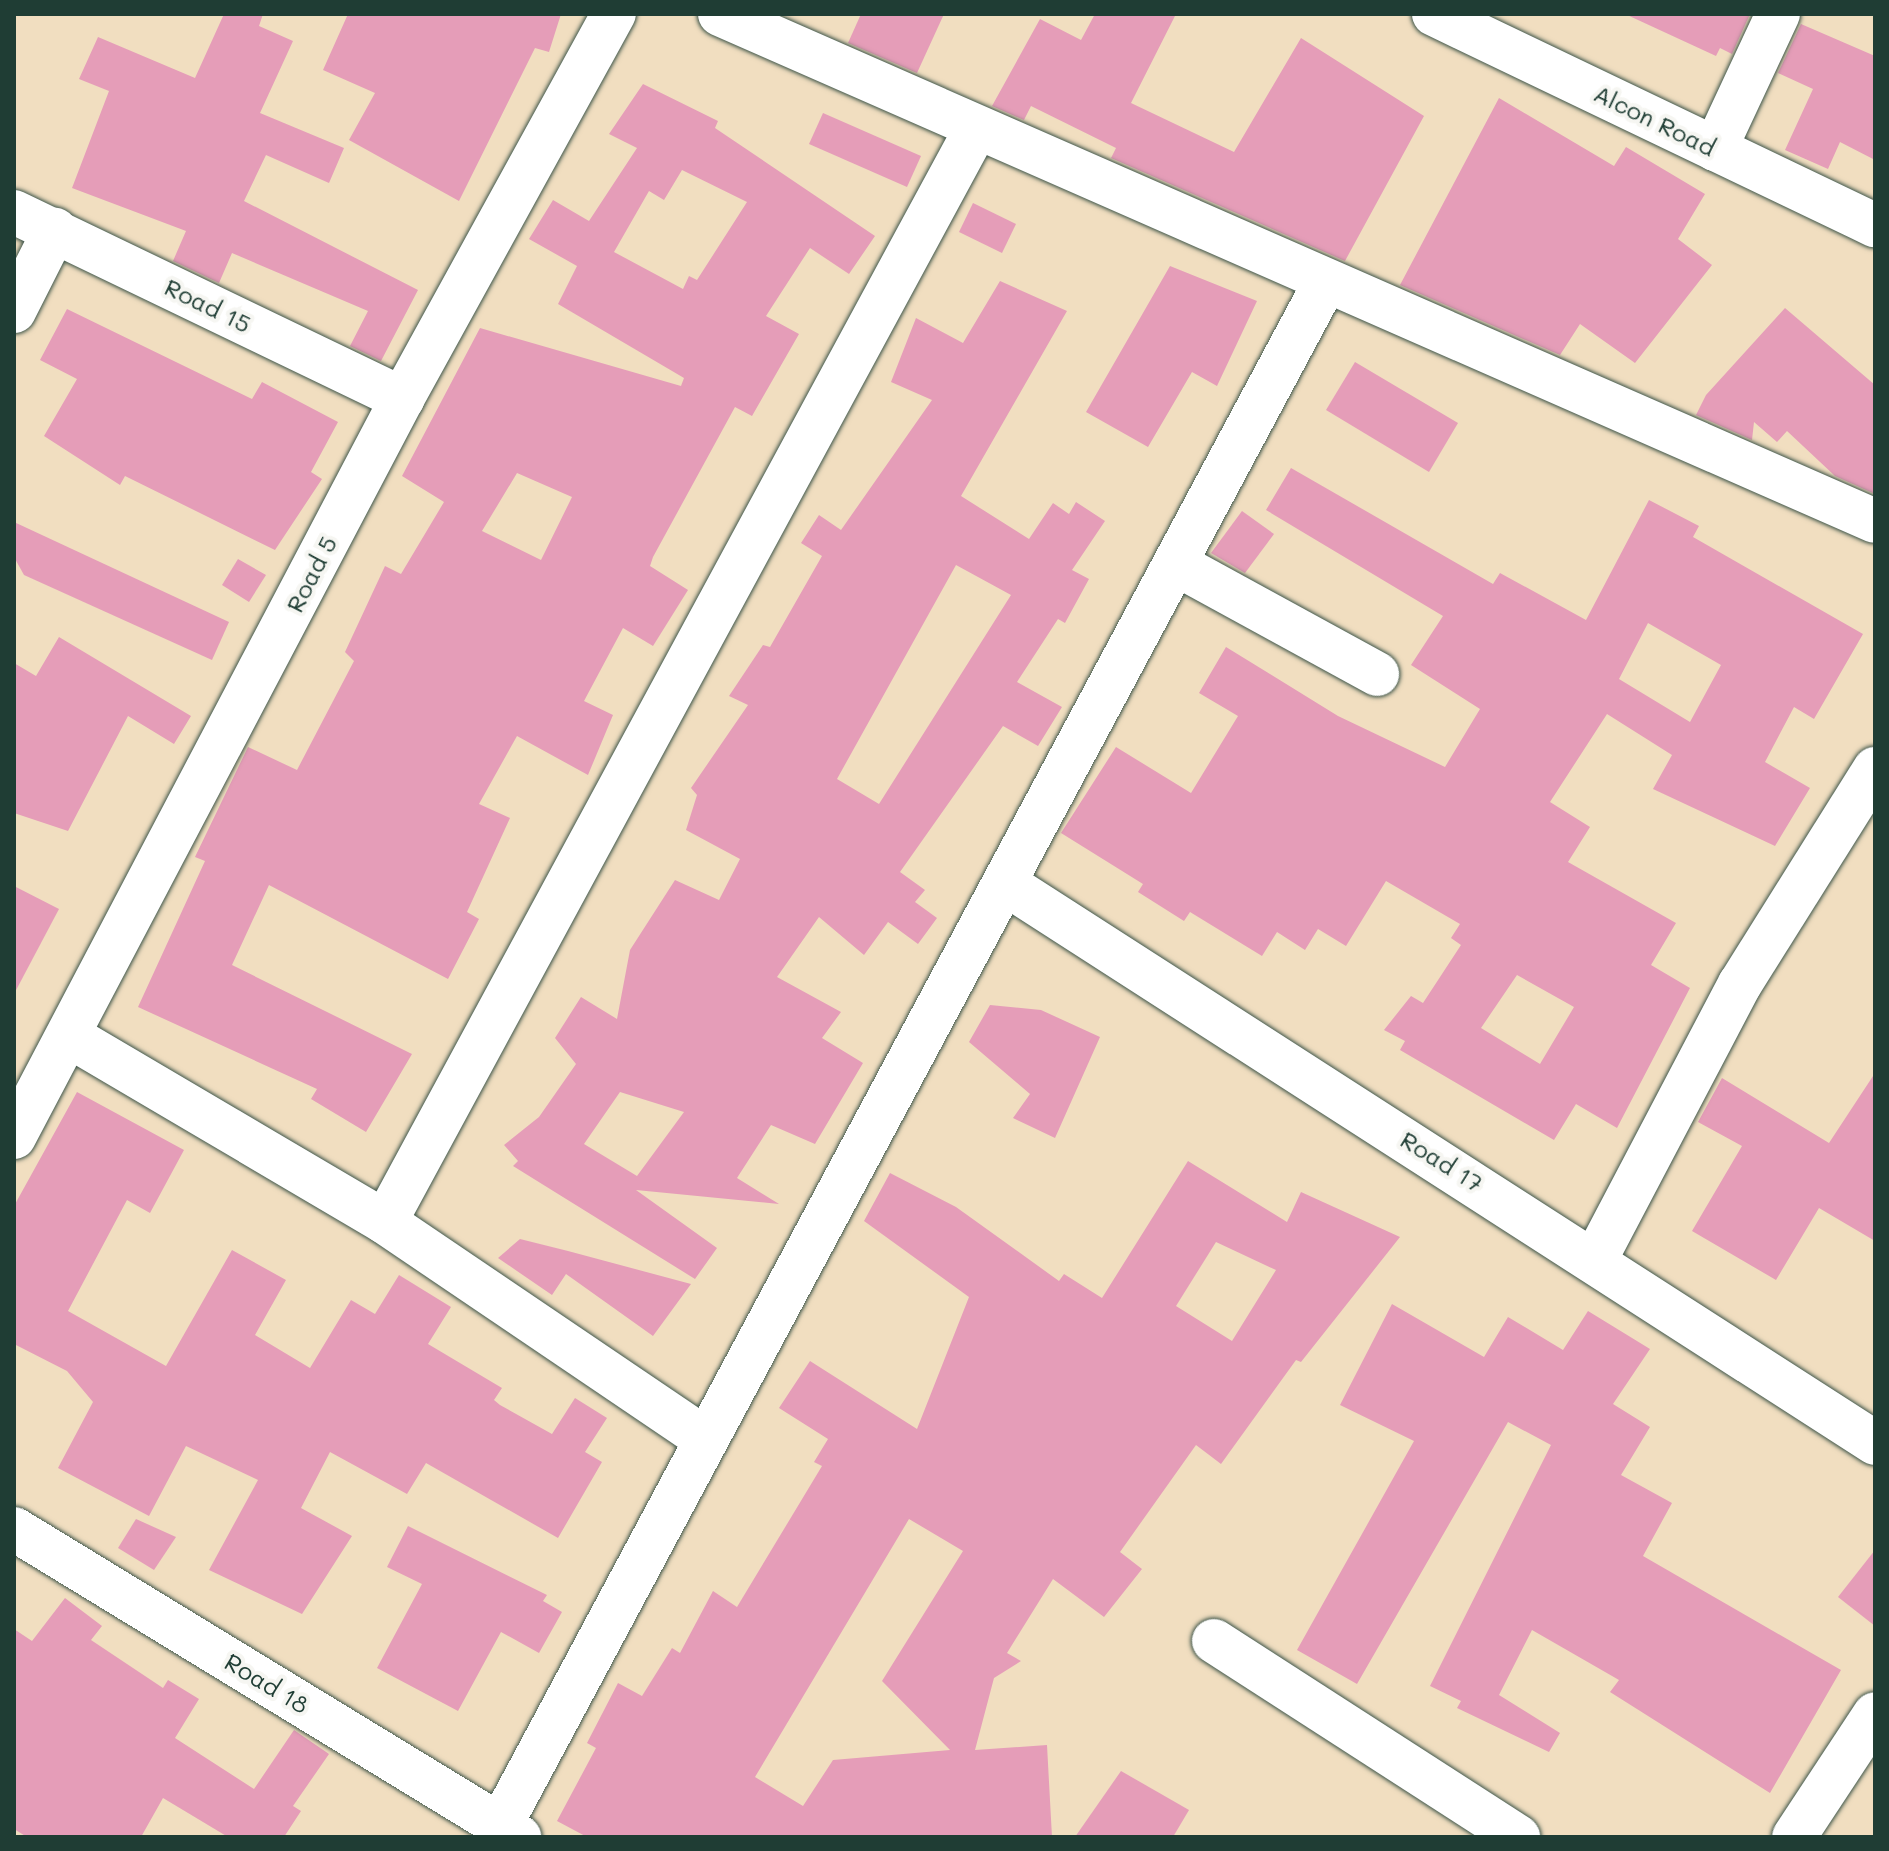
<!DOCTYPE html>
<html>
<head>
<meta charset="utf-8">
<style>
  body { margin:0 }
  #map { position:relative; width:1889px; height:1851px; overflow:hidden; background:#f1dec0; font-family:Mali,sans-serif }
  div>[style] { position:absolute }
  .building>* { inset:0; background:#e59db8 }
  .roads { filter:drop-shadow(0 0 2px #3e5549) drop-shadow(0 0 2px #3e5549) }
  .minor>* { height:44px; margin:-22px; padding:0 22px; transform-origin:22px; border-radius:22px; background:#fff }
  .major>* { height:44px; margin:-22px; padding:0 22px; transform-origin:22px; border-radius:22px; background:#fff }
  span { translate:-50% -50%; white-space:nowrap; text-align:center; line-height:1.15; -webkit-text-stroke:8px #f6f6f2; paint-order:stroke }
  .street-label { font-size:24px; color:#1f3d34 }
  .frame { position:absolute; inset:0; border:16px solid #1f3d34; pointer-events:none }
</style>
</head>
<body>
<div id="map">
  <div class="building">
    <i style="clip-path:polygon(224px 14px,263px 14px,259px 26px,293px 41px,260px 113px,344px 148px,329px 183px,266px 155px,244px 201px,418px 290px,381px 361px,350px 346px,368px 311px,232px 253px,219px 283px,173px 261px,186px 231px,72px 188px,109px 91px,79px 79px,98px 37px,195px 78px)"></i>
    <i style="clip-path:polygon(348px 14px,561px 14px,549px 52px,535px 48px,459px 201px,349px 140px,375px 93px,323px 70px)"></i>
    <i style="clip-path:polygon(861px 14px,944px 14px,917px 73px,848px 43px)"></i>
    <i style="clip-path:polygon(1095px 14px,1176px 14px,1131px 103px,1234px 152px,1301px 38px,1424px 116px,1345px 261px,1111px 158px,1116px 148px,1031px 106px,1024px 120px,992px 106px,1040px 19px,1081px 40px)"></i>
    <i style="clip-path:polygon(1625px 14px,1750px 14px,1732px 54px,1720px 48px,1716px 56px)"></i>
    <i style="clip-path:polygon(1801px 24px,1875px 56px,1875px 160px,1840px 142px,1828px 169px,1785px 150px,1813px 89px,1778px 73px)"></i>
    <i style="clip-path:polygon(evenodd,643px 84px,718px 121px,715px 128px,875px 236px,849px 274px,810px 248px,766px 316px,799px 334px,752px 416px,735px 407px,653px 557px,650px 566px,688px 590px,653px 646px,623px 628px,584px 701px,613px 715px,588px 775px,517px 736px,479px 804px,510px 818px,467px 912px,479px 919px,448px 979px,269px 885px,232px 965px,412px 1054px,366px 1132px,311px 1099px,317px 1089px,138px 1007px,205px 861px,195px 857px,248px 747px,297px 770px,354px 661px,345px 652px,385px 566px,401px 574px,444px 502px,402px 476px,480px 328px,681px 386px,684px 378px,558px 304px,577px 266px,529px 239px,553px 200px,589px 221px,637px 148px,609px 134px,643px 84px,682px 170px,747px 202px,697px 280px,689px 276px,683px 289px,614px 252px,649px 191px,664px 200px,682px 170px,643px 84px,517px 473px,572px 497px,541px 560px,482px 531px,517px 473px)"></i>
    <i style="clip-path:polygon(1499px 98px,1614px 166px,1626px 147px,1705px 194px,1678px 239px,1712px 265px,1635px 363px,1580px 324px,1560px 355px,1400px 285px)"></i>
    <i style="clip-path:polygon(823px 113px,921px 156px,907px 187px,809px 144px)"></i>
    <i style="clip-path:polygon(973px 203px,1016px 224px,1002px 253px,959px 232px)"></i>
    <i style="clip-path:polygon(1170px 266px,1257px 301px,1217px 386px,1192px 372px,1148px 447px,1086px 412px)"></i>
    <i style="clip-path:polygon(evenodd,1000px 281px,1067px 311px,961px 496px,1029px 539px,1053px 503px,1069px 514px,1076px 502px,1105px 521px,1072px 570px,1089px 579px,1065px 623px,1058px 619px,1017px 682px,1062px 707px,1038px 746px,1003px 726px,900px 872px,925px 890px,915px 902px,937px 918px,918px 944px,888px 922px,864px 955px,819px 917px,777px 977px,841px 1012px,822px 1038px,863px 1063px,815px 1144px,771px 1125px,737px 1178px,779px 1204px,636px 1190px,717px 1248px,695px 1279px,513px 1166px,518px 1161px,504px 1145px,539px 1117px,576px 1064px,555px 1038px,581px 997px,617px 1019px,630px 950px,675px 880px,719px 900px,740px 859px,686px 830px,697px 795px,691px 788px,748px 705px,729px 696px,763px 645px,770px 647px,822px 556px,801px 543px,819px 515px,841px 530px,932px 400px,891px 382px,916px 318px,963px 343px,1000px 281px,956px 565px,1011px 595px,879px 804px,837px 779px,956px 565px,1000px 281px,620px 1092px,684px 1112px,637px 1176px,584px 1144px,620px 1092px)"></i>
    <i style="clip-path:polygon(1785px 308px,1875px 385px,1875px 494px,1835px 476px,1787px 431px,1777px 442px,1754px 422px,1752px 440px,1696px 415px,1706px 395px)"></i>
    <i style="clip-path:polygon(67px 309px,252px 399px,262px 382px,338px 422px,311px 472px,322px 479px,275px 550px,125px 476px,120px 485px,44px 436px,77px 379px,40px 360px)"></i>
    <i style="clip-path:polygon(1355px 362px,1458px 423px,1429px 472px,1326px 410px)"></i>
    <i style="clip-path:polygon(evenodd,1291px 468px,1493px 584px,1500px 573px,1586px 620px,1649px 500px,1699px 526px,1693px 537px,1863px 634px,1814px 719px,1794px 707px,1765px 762px,1810px 788px,1775px 846px,1653px 789px,1672px 755px,1607px 714px,1550px 802px,1590px 827px,1568px 862px,1676px 923px,1651px 965px,1690px 988px,1617px 1128px,1576px 1104px,1554px 1140px,1400px 1050px,1405px 1041px,1384px 1030px,1411px 996px,1423px 1003px,1461px 945px,1451px 938px,1460px 924px,1386px 881px,1346px 946px,1318px 929px,1305px 950px,1277px 932px,1262px 956px,1190px 912px,1184px 921px,1138px 892px,1143px 884px,1061px 833px,1116px 747px,1191px 793px,1238px 716px,1199px 693px,1226px 647px,1338px 716px,1445px 767px,1480px 709px,1411px 665px,1443px 616px,1266px 510px,1291px 468px,1648px 623px,1721px 665px,1690px 722px,1619px 679px,1648px 623px,1291px 468px,1517px 975px,1574px 1007px,1540px 1064px,1481px 1028px,1517px 975px)"></i>
    <i style="clip-path:polygon(1242px 511px,1274px 534px,1245px 573px,1211px 553px)"></i>
    <i style="clip-path:polygon(14px 522px,229px 622px,212px 660px,24px 575px,14px 557px)"></i>
    <i style="clip-path:polygon(238px 559px,266px 575px,249px 602px,222px 585px)"></i>
    <i style="clip-path:polygon(59px 637px,191px 716px,174px 744px,128px 716px,68px 831px,14px 813px,14px 663px,36px 676px)"></i>
    <i style="clip-path:polygon(14px 886px,59px 909px,14px 994px)"></i>
    <i style="clip-path:polygon(990px 1005px,1041px 1010px,1100px 1037px,1055px 1138px,1013px 1118px,1030px 1094px,969px 1042px)"></i>
    <i style="clip-path:polygon(1875px 1073px,1875px 1241px,1819px 1208px,1776px 1280px,1692px 1231px,1742px 1146px,1698px 1122px,1722px 1078px,1829px 1143px)"></i>
    <i style="clip-path:polygon(77px 1092px,184px 1150px,150px 1213px,127px 1200px,68px 1311px,166px 1366px,232px 1250px,286px 1280px,255px 1335px,310px 1368px,351px 1300px,375px 1314px,399px 1275px,451px 1307px,428px 1344px,502px 1388px,494px 1400px,500px 1405px,552px 1434px,575px 1398px,607px 1418px,585px 1452px,602px 1462px,558px 1538px,426px 1463px,407px 1494px,330px 1452px,301px 1508px,352px 1536px,302px 1614px,209px 1570px,258px 1480px,186px 1446px,149px 1516px,58px 1468px,93px 1402px,67px 1371px,14px 1344px,14px 1206px)"></i>
    <i style="clip-path:polygon(evenodd,1188px 1161px,1287px 1222px,1301px 1192px,1400px 1237px,1301px 1362px,1296px 1360px,1221px 1464px,1196px 1445px,1120px 1552px,1142px 1569px,1104px 1617px,1053px 1579px,1007px 1653px,1021px 1661px,994px 1678px,975px 1750px,1047px 1745px,1052px 1837px,587px 1837px,557px 1821px,596px 1748px,587px 1743px,618px 1683px,642px 1696px,672px 1648px,680px 1653px,713px 1591px,737px 1607px,822px 1466px,814px 1462px,828px 1439px,779px 1408px,810px 1361px,917px 1429px,969px 1297px,864px 1221px,890px 1173px,956px 1207px,1059px 1281px,1064px 1274px,1102px 1298px,1188px 1161px,1216px 1242px,1276px 1270px,1232px 1341px,1176px 1306px,1216px 1242px,1188px 1161px,909px 1519px,963px 1551px,882px 1681px,950px 1750px,833px 1760px,803px 1806px,755px 1777px,909px 1519px)"></i>
    <i style="clip-path:polygon(520px 1239px,568px 1251px,691px 1284px,653px 1336px,566px 1274px,552px 1295px,498px 1258px)"></i>
    <i style="clip-path:polygon(1392px 1304px,1484px 1357px,1508px 1317px,1563px 1350px,1588px 1311px,1650px 1349px,1613px 1404px,1650px 1427px,1621px 1475px,1672px 1503px,1643px 1556px,1841px 1670px,1770px 1793px,1610px 1692px,1619px 1680px,1532px 1630px,1499px 1695px,1560px 1733px,1549px 1752px,1457px 1708px,1461px 1701px,1430px 1686px,1551px 1445px,1508px 1422px,1357px 1684px,1297px 1650px,1414px 1441px,1340px 1405px)"></i>
    <i style="clip-path:polygon(136px 1519px,176px 1537px,154px 1570px,118px 1548px)"></i>
    <i style="clip-path:polygon(408px 1526px,547px 1595px,543px 1601px,562px 1612px,539px 1653px,501px 1632px,458px 1711px,377px 1668px,422px 1584px,387px 1567px)"></i>
    <i style="clip-path:polygon(1875px 1550px,1875px 1626px,1838px 1597px)"></i>
    <i style="clip-path:polygon(65px 1598px,102px 1626px,91px 1640px,163px 1688px,168px 1680px,199px 1699px,175px 1738px,254px 1789px,294px 1730px,329px 1754px,293px 1806px,301px 1811px,284px 1837px,228px 1837px,163px 1798px,141px 1837px,27px 1837px,14px 1829px,14px 1629px,32px 1641px)"></i>
    <i style="clip-path:polygon(1121px 1771px,1189px 1810px,1173px 1837px,1075px 1837px)"></i>
  </div>
  <div class="roads">
    <div class="minor">
      <i style="left:720px;top:14px;width:1261px;rotate:23.7deg"></i>
      <i style="left:1715px;top:149px;width:149px;rotate:-65deg"></i>
      <i style="left:14px;top:212px;width:431px;rotate:25.7deg"></i>
      <i style="left:14px;top:311px;width:91px;rotate:-63.2deg"></i>
      <i style="left:1178px;top:565px;width:227px;rotate:28.7deg"></i>
      <i style="left:1006px;top:884px;width:1033px;rotate:32.75deg"></i>
      <i style="left:71px;top:1037px;width:364px;rotate:30.5deg"></i>
      <i style="left:385px;top:1222px;width:385px;rotate:34.1deg"></i>
      <i style="left:14px;top:1137px;width:834px;rotate:-62.27deg"></i>
      <i style="left:402px;top:399px;width:440px;rotate:-61.2deg"></i>
      <i style="left:385px;top:1222px;width:1243px;rotate:-61.6deg"></i>
      <i style="left:1596px;top:1258px;width:310px;rotate:-62.3deg"></i>
      <i style="left:1740px;top:984px;width:254px;rotate:-57.9deg"></i>
      <i style="left:14px;top:1529px;width:592px;rotate:31.38deg"></i>
      <i style="left:1214px;top:1641px;width:362px;rotate:32.8deg"></i>
      <i style="left:501px;top:1824px;width:1747px;rotate:-61.87deg"></i>
      <i style="left:1794px;top:1837px;width:147px;rotate:-56.6deg"></i>
    </div>
    <div class="major">
      <i style="left:1434px;top:14px;width:489px;rotate:25.6deg"></i>
    </div>
  </div>
  <div class="street-label">
    <span style="left:1655px;top:120px;rotate:26deg">Alcon Road</span>
    <span style="left:208px;top:305px;rotate:26deg">Road 15</span>
    <span style="left:311px;top:574px;rotate:-63deg">Road 5</span>
    <span style="left:1442px;top:1161px;rotate:32deg">Road 17</span>
    <span style="left:267px;top:1683px;rotate:31deg">Road 18</span>
  </div>
  <div class="frame"></div>
</div>
</body>
</html>
